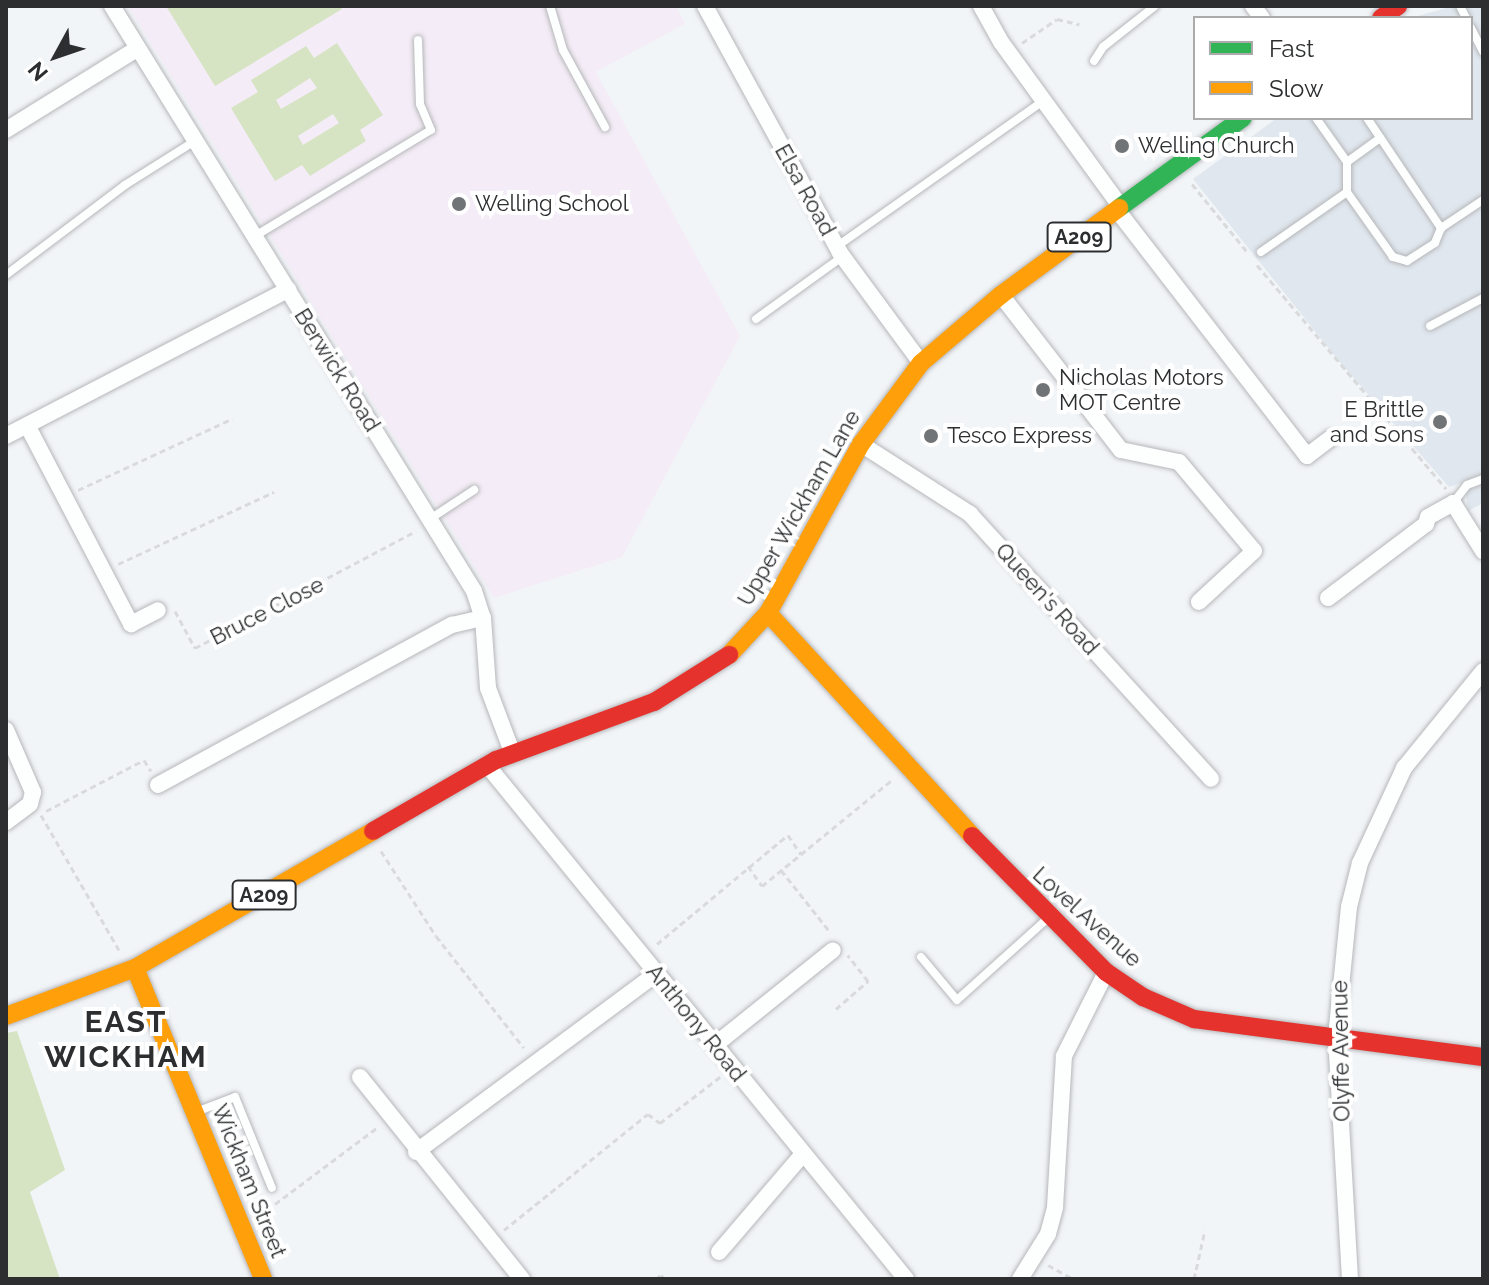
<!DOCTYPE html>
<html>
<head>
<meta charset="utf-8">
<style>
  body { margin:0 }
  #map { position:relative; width:1489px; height:1285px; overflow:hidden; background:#f2f5f8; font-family:Raleway,sans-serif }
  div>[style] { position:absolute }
  .built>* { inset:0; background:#e0e7ee }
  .education>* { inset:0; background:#f4ecf6 }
  .green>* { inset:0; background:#d6e4c3 }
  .path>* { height:3px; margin-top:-1.5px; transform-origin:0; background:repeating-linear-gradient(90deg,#d9dadb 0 6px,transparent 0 10px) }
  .roads { filter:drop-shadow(0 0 2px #b6b7ba) drop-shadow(0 0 2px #b6b7ba) }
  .lane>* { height:8px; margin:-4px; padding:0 4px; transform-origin:4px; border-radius:4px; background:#fdfefe }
  .street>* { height:16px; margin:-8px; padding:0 8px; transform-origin:8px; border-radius:8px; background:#fdfefe }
  .fast>* { height:18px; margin:-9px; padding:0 9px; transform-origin:9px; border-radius:9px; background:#30b455 }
  .slow>* { height:18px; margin:-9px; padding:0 9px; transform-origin:9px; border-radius:9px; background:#ff9f0a }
  .jam>* { height:18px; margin:-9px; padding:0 9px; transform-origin:9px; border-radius:9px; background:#e5322d }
  .dots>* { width:22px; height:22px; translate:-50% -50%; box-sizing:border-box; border:4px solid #fff; border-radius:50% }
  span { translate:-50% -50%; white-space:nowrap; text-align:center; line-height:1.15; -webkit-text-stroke:8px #fff; paint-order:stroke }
  .shield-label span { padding:2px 6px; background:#fff; border:2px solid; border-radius:6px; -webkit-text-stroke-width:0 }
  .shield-label { font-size:20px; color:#2c2e30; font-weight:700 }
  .poi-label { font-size:22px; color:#2c2e30 }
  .left { translate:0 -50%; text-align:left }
  .right { translate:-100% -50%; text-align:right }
  .street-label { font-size:22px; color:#2c2e30 }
  .district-label { font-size:30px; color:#2c2e30; font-weight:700; letter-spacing:2px }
  .frame { position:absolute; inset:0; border:8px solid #2c2e30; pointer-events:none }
  .legend { position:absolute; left:1193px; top:16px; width:280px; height:104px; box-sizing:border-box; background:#fff; border:2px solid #ababac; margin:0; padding:10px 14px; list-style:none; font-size:24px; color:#2c2e30 }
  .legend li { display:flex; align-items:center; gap:16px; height:40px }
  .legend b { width:40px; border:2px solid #ababac }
  .north { position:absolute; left:16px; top:16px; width:80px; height:80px; -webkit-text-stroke:6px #fff; paint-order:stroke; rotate:230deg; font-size:22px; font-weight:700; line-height:32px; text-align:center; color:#2c2e30 }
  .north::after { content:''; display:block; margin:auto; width:28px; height:36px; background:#2c2e30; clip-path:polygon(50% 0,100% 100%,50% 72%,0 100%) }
</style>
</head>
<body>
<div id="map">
  <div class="built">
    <i style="clip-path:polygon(1453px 6px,1483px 6px,1483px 503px,1468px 511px,1465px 482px,1449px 487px,1338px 360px,1193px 179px,1277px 118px,1471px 118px,1471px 18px,1411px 18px)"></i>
  </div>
  <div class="education">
    <i style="clip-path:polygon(128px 6px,676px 6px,685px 24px,596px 72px,740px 336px,622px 557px,494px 598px)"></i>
  </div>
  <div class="green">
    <i style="clip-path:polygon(166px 6px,340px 6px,342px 9px,215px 86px)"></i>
    <i style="clip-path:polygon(evenodd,337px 43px,383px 115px,360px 130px,366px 141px,310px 176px,302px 165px,275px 181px,231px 108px,258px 92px,251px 80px,306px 46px,314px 58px,337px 43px,310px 78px,317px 88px,281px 109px,276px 100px,310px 78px,337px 43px,333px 114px,339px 123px,303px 145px,298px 136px,333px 114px)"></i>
    <i style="clip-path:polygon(17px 1031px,65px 1170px,30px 1192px,60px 1279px,6px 1279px,6px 1033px)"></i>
  </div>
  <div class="path">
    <i style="left:1022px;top:43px;width:42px;rotate:-34.4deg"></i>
    <i style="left:1057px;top:19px;width:23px;rotate:13deg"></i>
    <i style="left:1192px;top:184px;width:89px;rotate:50.9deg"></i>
    <i style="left:1257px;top:265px;width:293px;rotate:49.8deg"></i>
    <i style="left:78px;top:490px;width:170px;rotate:-24.8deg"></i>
    <i style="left:118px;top:564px;width:172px;rotate:-24.8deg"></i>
    <i style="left:175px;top:611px;width:42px;rotate:61.6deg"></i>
    <i style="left:195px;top:648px;width:250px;rotate:-27.9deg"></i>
    <i style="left:46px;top:811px;width:110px;rotate:-27.5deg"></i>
    <i style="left:144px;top:760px;width:13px;rotate:58deg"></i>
    <i style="left:41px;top:815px;width:156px;rotate:60deg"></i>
    <i style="left:381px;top:851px;width:101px;rotate:57.1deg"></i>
    <i style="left:436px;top:936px;width:142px;rotate:51.8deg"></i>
    <i style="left:748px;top:866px;width:24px;rotate:55deg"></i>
    <i style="left:762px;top:886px;width:169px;rotate:-39.2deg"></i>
    <i style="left:781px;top:870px;width:80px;rotate:51.6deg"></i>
    <i style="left:657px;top:944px;width:170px;rotate:-39.8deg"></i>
    <i style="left:788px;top:835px;width:23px;rotate:56deg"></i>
    <i style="left:836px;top:1009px;width:43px;rotate:-41.2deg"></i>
    <i style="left:868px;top:981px;width:33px;rotate:-128deg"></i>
    <i style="left:259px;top:1216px;width:149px;rotate:-36.8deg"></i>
    <i style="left:504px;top:1230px;width:185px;rotate:-38.9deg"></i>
    <i style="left:648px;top:1114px;width:15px;rotate:37deg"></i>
    <i style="left:660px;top:1123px;width:76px;rotate:-37.5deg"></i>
    <i style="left:1048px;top:1265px;width:29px;rotate:29deg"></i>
    <i style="left:656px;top:1279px;width:6px;rotate:-39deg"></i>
    <i style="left:661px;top:1275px;width:6px;rotate:45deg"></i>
    <i style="left:1194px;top:1279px;width:50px;rotate:-77.3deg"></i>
  </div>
  <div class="roads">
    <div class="lane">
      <i style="left:550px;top:6px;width:46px;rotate:73.5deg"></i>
      <i style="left:563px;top:50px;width:88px;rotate:61.4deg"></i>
      <i style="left:1460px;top:6px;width:13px;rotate:63deg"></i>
      <i style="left:1471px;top:28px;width:27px;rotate:63deg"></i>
      <i style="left:1094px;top:61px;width:17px;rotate:-57deg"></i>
      <i style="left:1103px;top:47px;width:66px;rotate:-38.3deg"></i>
      <i style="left:1316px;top:118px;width:54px;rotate:54.8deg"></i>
      <i style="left:1367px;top:118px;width:133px;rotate:56.1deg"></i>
      <i style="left:1441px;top:228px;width:16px;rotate:112deg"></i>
      <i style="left:1435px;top:243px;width:33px;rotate:147deg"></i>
      <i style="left:1407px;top:261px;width:15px;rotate:-164deg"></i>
      <i style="left:1393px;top:257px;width:80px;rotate:-125.3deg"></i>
      <i style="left:1347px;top:192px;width:30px;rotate:-90deg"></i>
      <i style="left:1347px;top:162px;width:41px;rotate:-36deg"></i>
      <i style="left:1441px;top:228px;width:50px;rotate:-33.7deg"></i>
      <i style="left:255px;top:236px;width:205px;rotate:-31.1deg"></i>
      <i style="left:431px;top:130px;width:28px;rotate:-113deg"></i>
      <i style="left:420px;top:104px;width:64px;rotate:-91.8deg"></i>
      <i style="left:836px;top:247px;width:253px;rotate:-35.2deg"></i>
      <i style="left:1261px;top:252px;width:105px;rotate:-34.9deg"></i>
      <i style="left:6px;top:275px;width:149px;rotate:-37.1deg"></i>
      <i style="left:125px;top:185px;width:83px;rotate:-32.2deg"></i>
      <i style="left:756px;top:319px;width:106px;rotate:-35.8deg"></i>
      <i style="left:1430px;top:326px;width:60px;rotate:-27.8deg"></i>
      <i style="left:1453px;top:503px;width:23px;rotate:-52deg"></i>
      <i style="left:1467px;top:485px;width:17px;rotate:-21deg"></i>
      <i style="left:430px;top:519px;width:53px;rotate:-33.4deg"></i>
      <i style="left:921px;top:957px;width:56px;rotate:50.1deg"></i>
      <i style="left:957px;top:1000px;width:122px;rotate:-42deg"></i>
      <i style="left:196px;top:1112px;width:42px;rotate:-21deg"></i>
      <i style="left:235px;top:1097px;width:98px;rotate:67.9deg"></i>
    </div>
    <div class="street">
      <i style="left:112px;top:6px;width:688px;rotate:58.25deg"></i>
      <i style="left:474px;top:591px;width:28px;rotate:72deg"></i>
      <i style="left:483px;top:618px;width:70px;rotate:85.9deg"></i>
      <i style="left:488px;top:688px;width:68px;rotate:69.4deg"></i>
      <i style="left:705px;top:6px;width:281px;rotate:61.3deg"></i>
      <i style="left:840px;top:253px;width:137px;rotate:53.6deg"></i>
      <i style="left:981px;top:6px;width:41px;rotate:60.9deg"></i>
      <i style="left:1001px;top:42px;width:204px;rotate:54deg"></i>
      <i style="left:1253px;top:6px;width:15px;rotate:53deg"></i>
      <i style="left:6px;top:130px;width:155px;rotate:-31.8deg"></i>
      <i style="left:1117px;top:210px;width:311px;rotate:52.3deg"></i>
      <i style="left:1307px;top:456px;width:30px;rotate:-37deg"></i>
      <i style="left:1001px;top:295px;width:196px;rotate:52.3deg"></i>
      <i style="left:1121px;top:450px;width:59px;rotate:11.7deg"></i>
      <i style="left:1179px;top:462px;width:116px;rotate:49.9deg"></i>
      <i style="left:1254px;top:551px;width:75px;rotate:137.2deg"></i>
      <i style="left:27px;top:425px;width:225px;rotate:62.4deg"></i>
      <i style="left:131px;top:624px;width:30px;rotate:-27deg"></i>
      <i style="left:6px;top:436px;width:318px;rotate:-27.4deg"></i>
      <i style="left:861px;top:444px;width:130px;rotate:32.7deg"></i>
      <i style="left:970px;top:514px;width:358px;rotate:47.7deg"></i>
      <i style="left:1328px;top:598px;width:123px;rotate:-37.1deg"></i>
      <i style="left:1426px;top:524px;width:7px;rotate:-74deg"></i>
      <i style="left:1428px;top:517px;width:29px;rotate:-29deg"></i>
      <i style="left:1453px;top:503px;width:57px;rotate:58deg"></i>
      <i style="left:6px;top:730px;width:68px;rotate:66.5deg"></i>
      <i style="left:33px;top:792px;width:12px;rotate:104deg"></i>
      <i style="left:30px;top:804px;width:30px;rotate:143deg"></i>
      <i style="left:487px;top:765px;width:663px;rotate:50.81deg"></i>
      <i style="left:158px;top:785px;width:335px;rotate:-28.6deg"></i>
      <i style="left:452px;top:625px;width:32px;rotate:-13deg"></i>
      <i style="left:715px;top:1045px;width:151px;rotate:-38.8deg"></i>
      <i style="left:360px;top:1077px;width:259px;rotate:51.3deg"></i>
      <i style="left:416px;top:1152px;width:299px;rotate:-36.6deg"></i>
      <i style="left:719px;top:1252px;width:129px;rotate:-49.4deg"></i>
      <i style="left:1020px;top:1279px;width:53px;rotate:-58.1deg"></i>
      <i style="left:1048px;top:1234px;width:28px;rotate:-75deg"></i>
      <i style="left:1055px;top:1207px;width:151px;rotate:-86.6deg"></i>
      <i style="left:1064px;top:1056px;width:94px;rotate:-63.4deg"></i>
      <i style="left:1350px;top:1279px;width:242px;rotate:-93.3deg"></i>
      <i style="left:1336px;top:1037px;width:131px;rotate:-84.3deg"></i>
      <i style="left:1349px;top:907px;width:45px;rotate:-76deg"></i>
      <i style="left:1360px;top:863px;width:105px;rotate:-65.1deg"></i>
      <i style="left:1404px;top:768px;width:125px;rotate:-50.8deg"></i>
    </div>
    <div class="fast">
      <i style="left:1119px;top:208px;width:153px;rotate:-36deg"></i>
    </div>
    <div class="slow">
      <i style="left:768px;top:613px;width:302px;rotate:47.5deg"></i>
      <i style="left:729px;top:655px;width:57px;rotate:-47.1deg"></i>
      <i style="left:768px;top:613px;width:193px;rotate:-61.2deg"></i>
      <i style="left:861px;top:444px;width:101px;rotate:-53.5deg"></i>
      <i style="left:921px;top:363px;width:105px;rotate:-40.4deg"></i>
      <i style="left:1001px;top:295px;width:147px;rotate:-36.4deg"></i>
      <i style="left:135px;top:968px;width:336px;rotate:67.6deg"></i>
      <i style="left:6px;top:1016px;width:138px;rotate:-20.4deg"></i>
      <i style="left:135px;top:968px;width:275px;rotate:-29.9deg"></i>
    </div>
    <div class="jam">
      <i style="left:1381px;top:18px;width:21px;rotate:-35deg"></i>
      <i style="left:373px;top:831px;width:142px;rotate:-30deg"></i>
      <i style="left:496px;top:760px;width:168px;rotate:-20.2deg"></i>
      <i style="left:654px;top:702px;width:89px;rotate:-32.1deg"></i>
      <i style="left:972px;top:836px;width:191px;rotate:45.4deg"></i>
      <i style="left:1106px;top:972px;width:45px;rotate:34deg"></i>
      <i style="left:1143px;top:997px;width:56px;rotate:23.3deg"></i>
      <i style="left:1194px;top:1019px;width:291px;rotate:7.5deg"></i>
    </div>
  </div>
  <div class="dots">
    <i style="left:1122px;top:146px;background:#717476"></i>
    <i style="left:459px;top:204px;background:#717476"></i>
    <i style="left:1043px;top:390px;background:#717476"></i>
    <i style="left:1440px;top:422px;background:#717476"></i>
    <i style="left:931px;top:436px;background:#717476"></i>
  </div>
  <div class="shield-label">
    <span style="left:1079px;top:237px">A209</span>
    <span style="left:264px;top:895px">A209</span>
  </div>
  <div class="poi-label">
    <span class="left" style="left:1138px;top:146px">Welling Church</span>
    <span class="left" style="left:475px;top:204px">Welling School</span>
    <span class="left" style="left:1059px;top:390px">Nicholas Motors<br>MOT Centre</span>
    <span class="right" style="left:1424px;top:422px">E Brittle<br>and Sons</span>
    <span class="left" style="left:947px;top:436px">Tesco Express</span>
  </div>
  <div class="street-label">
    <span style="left:805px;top:190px;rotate:61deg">Elsa Road</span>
    <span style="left:337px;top:370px;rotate:58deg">Berwick Road</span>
    <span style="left:799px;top:508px;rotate:-60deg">Upper Wickham Lane</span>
    <span style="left:1047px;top:599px;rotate:48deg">Queen's Road</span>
    <span style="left:267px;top:611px;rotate:-27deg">Bruce Close</span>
    <span style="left:1087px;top:917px;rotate:42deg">Lovel Avenue</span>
    <span style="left:696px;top:1023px;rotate:51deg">Anthony Road</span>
    <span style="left:1341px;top:1051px;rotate:-91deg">Olyffe Avenue</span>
    <span style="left:249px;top:1181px;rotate:68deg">Wickham Street</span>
  </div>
  <div class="district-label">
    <span style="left:126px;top:1039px">EAST<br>WICKHAM</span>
  </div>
  <div class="frame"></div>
  <ul class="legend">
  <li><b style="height:10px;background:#30b455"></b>Fast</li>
  <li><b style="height:10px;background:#ff9f0a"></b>Slow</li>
  </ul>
  <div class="north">N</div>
</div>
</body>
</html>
